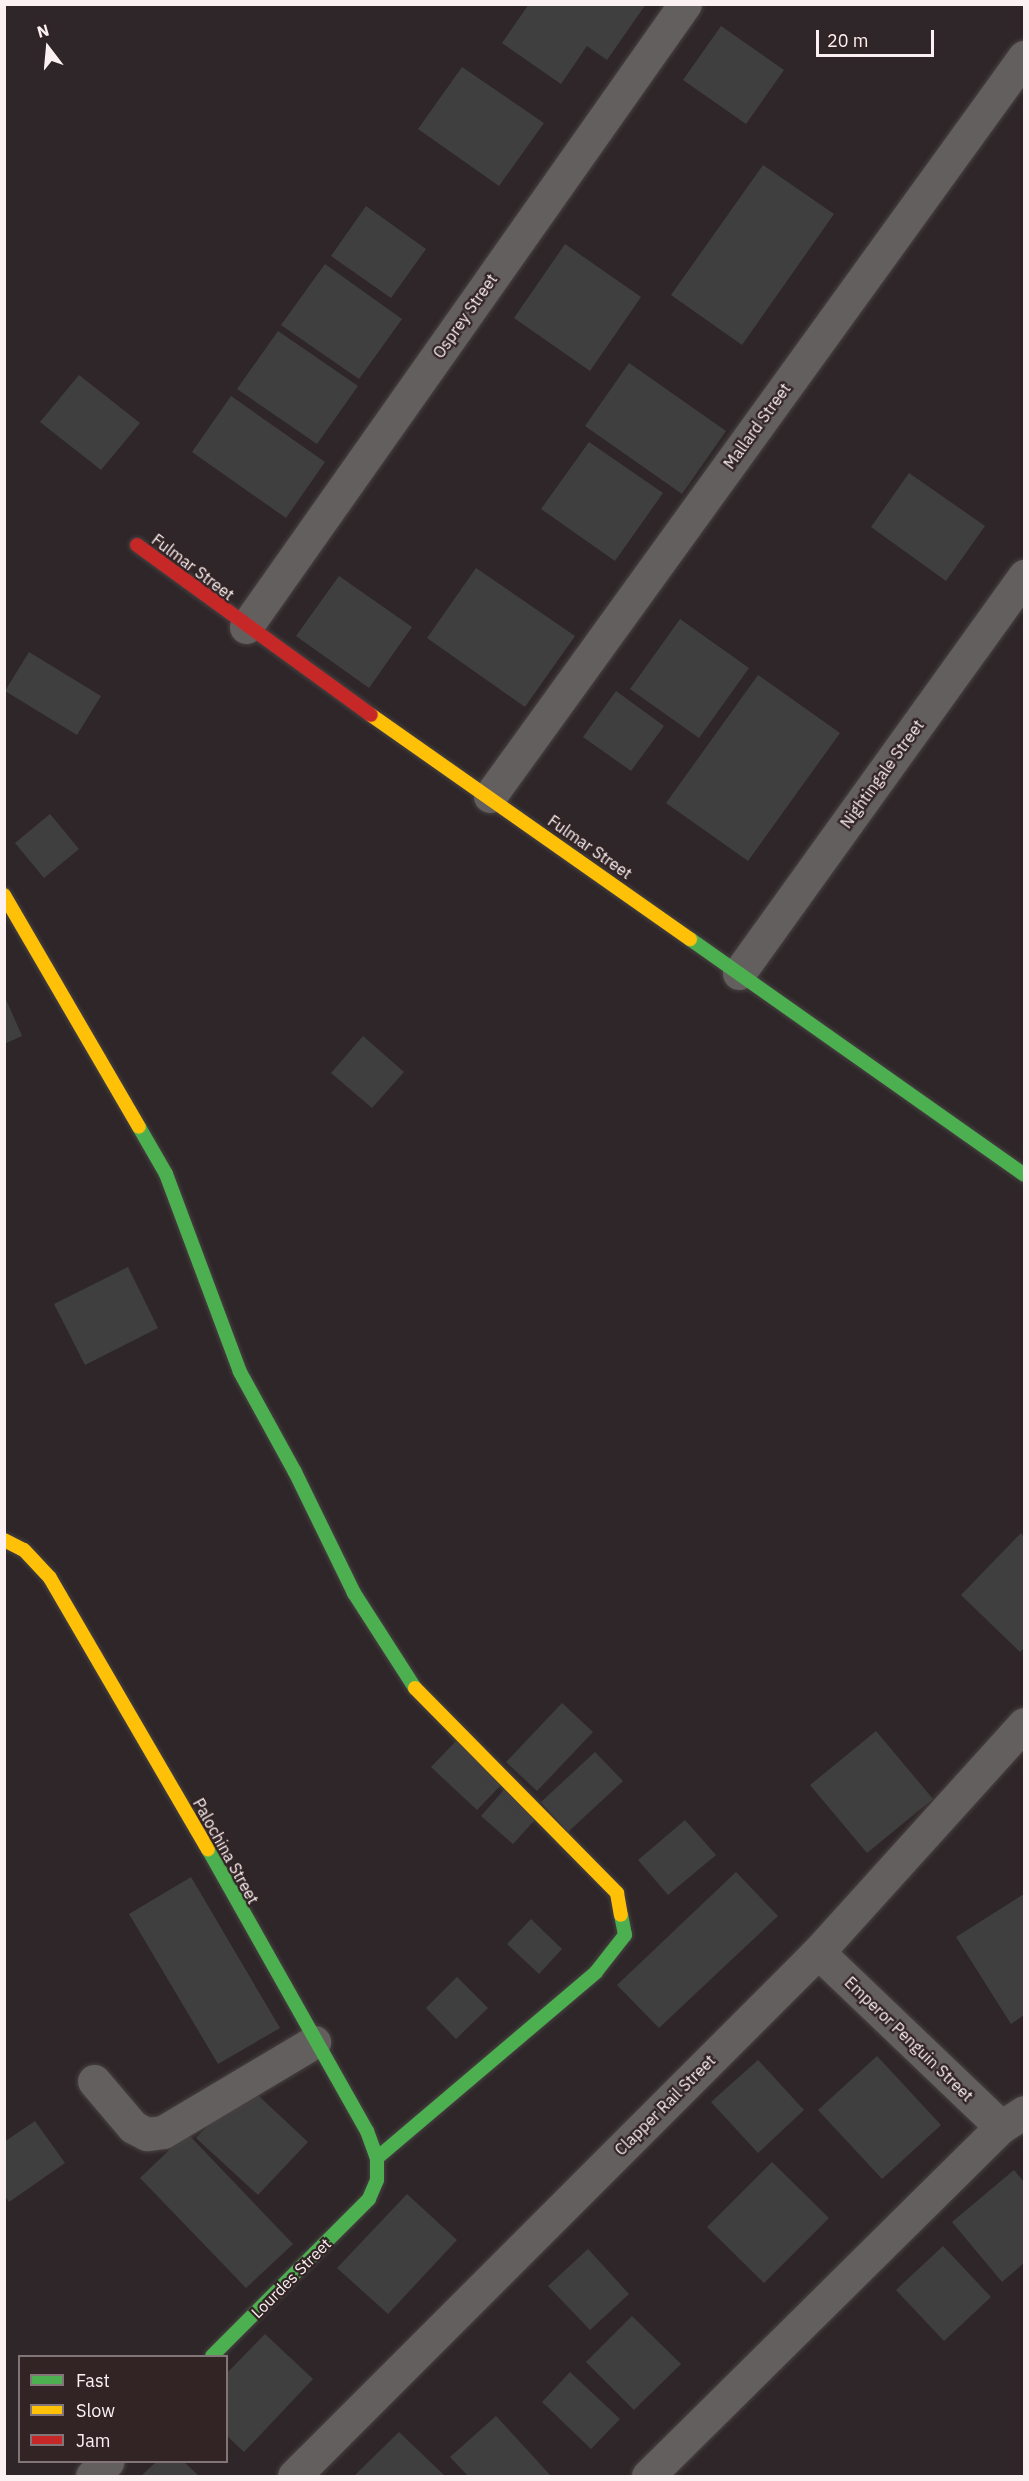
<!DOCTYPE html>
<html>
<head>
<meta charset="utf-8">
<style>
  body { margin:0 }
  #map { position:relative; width:1029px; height:2481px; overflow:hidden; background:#2e2628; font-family:"IBM Plex Sans",sans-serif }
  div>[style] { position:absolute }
  .building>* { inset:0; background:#403f3f }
  .roads { filter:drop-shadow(0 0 2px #474142) drop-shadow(0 0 2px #474142) }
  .street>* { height:33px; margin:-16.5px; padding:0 16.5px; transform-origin:16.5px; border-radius:16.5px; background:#645f5f }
  .fast>* { height:14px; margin:-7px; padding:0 7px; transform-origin:7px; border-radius:7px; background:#4caf50 }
  .slow>* { height:14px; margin:-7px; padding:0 7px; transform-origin:7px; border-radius:7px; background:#ffc107 }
  .jam>* { height:14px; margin:-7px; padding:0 7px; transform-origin:7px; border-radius:7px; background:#c62828 }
  span { translate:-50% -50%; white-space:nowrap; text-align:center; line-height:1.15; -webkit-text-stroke:4.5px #322325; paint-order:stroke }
  .street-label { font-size:16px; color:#fbf1f2 }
  .frame { position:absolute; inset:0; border:6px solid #fbf1f2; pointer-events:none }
  .legend { position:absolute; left:18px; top:2355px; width:210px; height:108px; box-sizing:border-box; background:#322325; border:2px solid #827577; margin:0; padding:8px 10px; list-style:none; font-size:18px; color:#fbf1f2 }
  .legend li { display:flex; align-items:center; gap:12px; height:30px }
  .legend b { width:30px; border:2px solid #827577 }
  .north { position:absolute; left:18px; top:18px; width:60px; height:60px; -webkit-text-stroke:4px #322325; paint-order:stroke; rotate:344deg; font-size:16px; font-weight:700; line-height:24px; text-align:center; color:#fbf1f2 }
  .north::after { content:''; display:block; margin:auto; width:21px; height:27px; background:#fbf1f2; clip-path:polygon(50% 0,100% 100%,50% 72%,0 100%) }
  .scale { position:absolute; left:816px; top:30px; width:118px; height:27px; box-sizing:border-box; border:3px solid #fbf1f2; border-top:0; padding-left:8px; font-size:18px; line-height:21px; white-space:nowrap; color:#fbf1f2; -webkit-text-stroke:4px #322325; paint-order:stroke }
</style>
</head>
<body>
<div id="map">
  <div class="building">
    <i style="clip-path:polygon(529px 4px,646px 4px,607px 60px,587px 46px,561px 84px,502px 43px)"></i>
    <i style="clip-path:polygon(721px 26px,784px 70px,746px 124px,683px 80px)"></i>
    <i style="clip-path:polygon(462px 67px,544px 123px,499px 186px,418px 129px)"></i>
    <i style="clip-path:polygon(763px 165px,834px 214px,742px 345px,671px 295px)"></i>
    <i style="clip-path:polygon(366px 206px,426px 249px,391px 298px,331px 256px)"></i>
    <i style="clip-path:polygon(565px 244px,641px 297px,590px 371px,514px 318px)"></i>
    <i style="clip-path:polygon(325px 264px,402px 319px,359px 379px,281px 325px)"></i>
    <i style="clip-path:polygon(278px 331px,358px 386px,317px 444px,237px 389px)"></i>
    <i style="clip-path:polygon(629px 363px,726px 431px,682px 494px,585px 426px)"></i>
    <i style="clip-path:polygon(79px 375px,140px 423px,101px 470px,40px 422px)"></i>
    <i style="clip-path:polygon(231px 396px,325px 462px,286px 518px,192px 452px)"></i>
    <i style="clip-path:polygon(589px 442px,663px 493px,615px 561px,541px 509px)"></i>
    <i style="clip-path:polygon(909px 473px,985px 526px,946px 581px,871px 527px)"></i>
    <i style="clip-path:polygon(476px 568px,575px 636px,525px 707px,427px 638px)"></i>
    <i style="clip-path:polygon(339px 576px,412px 627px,369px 688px,296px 636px)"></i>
    <i style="clip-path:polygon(680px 619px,749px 668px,699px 738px,630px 689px)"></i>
    <i style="clip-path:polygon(29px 652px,101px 696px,77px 735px,5px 691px)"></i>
    <i style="clip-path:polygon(758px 675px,840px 733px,748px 861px,666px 803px)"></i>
    <i style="clip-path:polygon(616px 691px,664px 726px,631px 771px,583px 737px)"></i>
    <i style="clip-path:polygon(50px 814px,79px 849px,44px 878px,15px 843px)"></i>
    <i style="clip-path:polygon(4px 995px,22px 1036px,4px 1044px)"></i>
    <i style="clip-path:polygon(363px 1036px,404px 1072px,372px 1108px,331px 1073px)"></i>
    <i style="clip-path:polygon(128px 1267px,158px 1328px,85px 1365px,54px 1304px)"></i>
    <i style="clip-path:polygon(1021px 1533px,1024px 1537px,1024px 1648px,1020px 1652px,961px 1595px)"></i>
    <i style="clip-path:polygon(562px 1703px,593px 1732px,537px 1791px,506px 1762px)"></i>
    <i style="clip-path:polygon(876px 1731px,933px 1799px,867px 1853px,810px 1785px)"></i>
    <i style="clip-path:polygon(458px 1739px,503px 1783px,477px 1810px,431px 1767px)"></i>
    <i style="clip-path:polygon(595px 1752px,623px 1781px,568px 1832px,541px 1802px)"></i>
    <i style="clip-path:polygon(509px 1784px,542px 1812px,513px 1844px,481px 1816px)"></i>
    <i style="clip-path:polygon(685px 1820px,716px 1855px,668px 1895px,638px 1860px)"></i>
    <i style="clip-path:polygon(736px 1872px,778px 1916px,659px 2028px,617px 1985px)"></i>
    <i style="clip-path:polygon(191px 1877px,280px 2028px,218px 2064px,129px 1914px)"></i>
    <i style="clip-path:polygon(1024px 1894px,1024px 2015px,1011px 2024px,956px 1937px)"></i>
    <i style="clip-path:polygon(531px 1919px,562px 1949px,539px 1974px,507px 1944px)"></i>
    <i style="clip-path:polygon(457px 1977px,488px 2008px,456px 2039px,426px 2008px)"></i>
    <i style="clip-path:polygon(877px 2056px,941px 2125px,882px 2179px,818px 2110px)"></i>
    <i style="clip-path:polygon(758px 2060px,804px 2110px,758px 2153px,711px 2102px)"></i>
    <i style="clip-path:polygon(247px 2085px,308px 2142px,258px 2195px,196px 2138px)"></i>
    <i style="clip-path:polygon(35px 2121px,65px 2163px,9px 2202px,4px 2195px,4px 2142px)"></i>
    <i style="clip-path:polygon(187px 2133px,293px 2244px,246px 2288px,140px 2178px)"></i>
    <i style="clip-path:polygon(772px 2162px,829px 2218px,764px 2283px,707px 2227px)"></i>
    <i style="clip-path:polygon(1014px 2170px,1024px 2182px,1024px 2263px,1002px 2282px,952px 2222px)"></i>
    <i style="clip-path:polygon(407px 2194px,457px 2240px,388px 2314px,337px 2268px)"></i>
    <i style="clip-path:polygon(943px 2246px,991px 2297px,944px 2341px,896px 2290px)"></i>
    <i style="clip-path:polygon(588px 2249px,629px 2294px,590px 2330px,548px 2286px)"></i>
    <i style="clip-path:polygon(632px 2316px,681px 2364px,634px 2410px,586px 2362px)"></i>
    <i style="clip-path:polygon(265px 2334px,313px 2379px,244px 2452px,226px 2435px,226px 2374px)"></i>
    <i style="clip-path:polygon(570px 2372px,620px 2419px,591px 2449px,542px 2402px)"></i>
    <i style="clip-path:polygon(496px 2416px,551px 2476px,468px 2476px,450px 2457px)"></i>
    <i style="clip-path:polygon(399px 2432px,445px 2476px,354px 2476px)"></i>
    <i style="clip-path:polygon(156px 2462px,184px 2462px,199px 2476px,141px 2476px)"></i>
  </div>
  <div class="roads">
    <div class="street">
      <i style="left:246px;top:627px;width:762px;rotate:-54.83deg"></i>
      <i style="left:490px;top:796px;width:912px;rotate:-54.15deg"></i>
      <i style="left:739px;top:973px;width:489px;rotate:-54.3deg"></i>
      <i style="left:818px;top:1952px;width:253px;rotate:43.7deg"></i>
      <i style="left:94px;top:2081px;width:60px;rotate:49.7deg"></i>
      <i style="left:133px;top:2127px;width:16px;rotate:27deg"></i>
      <i style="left:147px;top:2134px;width:16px;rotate:-7deg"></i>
      <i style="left:163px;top:2132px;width:176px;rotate:-30.8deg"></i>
      <i style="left:92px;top:2476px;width:21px;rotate:-43deg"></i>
      <i style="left:294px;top:2476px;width:741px;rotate:-45deg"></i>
      <i style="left:818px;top:1952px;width:307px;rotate:-47.9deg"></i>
      <i style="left:648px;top:2476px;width:496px;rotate:-44.7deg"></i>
      <i style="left:1001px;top:2127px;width:27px;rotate:-33deg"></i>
    </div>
    <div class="fast">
      <i style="left:690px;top:939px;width:409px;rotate:35.2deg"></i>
      <i style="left:139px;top:1127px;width:54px;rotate:60.1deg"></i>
      <i style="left:166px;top:1174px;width:211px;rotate:69.5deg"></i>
      <i style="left:240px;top:1372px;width:114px;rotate:61.2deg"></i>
      <i style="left:295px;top:1472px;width:135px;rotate:64deg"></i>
      <i style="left:354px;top:1593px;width:113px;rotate:57.3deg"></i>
      <i style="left:208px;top:1849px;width:324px;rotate:60.6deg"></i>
      <i style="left:367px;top:2131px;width:29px;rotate:70deg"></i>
      <i style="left:377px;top:2158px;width:22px;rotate:90deg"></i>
      <i style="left:377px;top:2180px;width:21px;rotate:113deg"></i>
      <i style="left:369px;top:2199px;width:222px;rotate:135deg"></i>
      <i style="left:377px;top:2158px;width:287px;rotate:-40.3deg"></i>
      <i style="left:596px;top:1972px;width:47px;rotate:-51.9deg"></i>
      <i style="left:625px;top:1935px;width:20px;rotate:-101deg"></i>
    </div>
    <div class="slow">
      <i style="left:371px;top:715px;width:390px;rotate:35.1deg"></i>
      <i style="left:4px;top:895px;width:268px;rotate:59.8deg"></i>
      <i style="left:4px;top:1540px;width:22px;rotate:27deg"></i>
      <i style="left:24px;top:1550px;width:38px;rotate:47deg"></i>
      <i style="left:50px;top:1578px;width:314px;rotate:59.8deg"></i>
      <i style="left:415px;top:1688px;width:288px;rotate:45.4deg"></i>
      <i style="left:617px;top:1893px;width:22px;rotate:80deg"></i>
    </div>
    <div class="jam">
      <i style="left:137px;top:545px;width:289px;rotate:36deg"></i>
    </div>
  </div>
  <div class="street-label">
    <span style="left:465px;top:316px;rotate:-55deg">Osprey Street</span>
    <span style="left:757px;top:426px;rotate:-54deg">Mallard Street</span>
    <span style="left:193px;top:567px;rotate:37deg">Fulmar Street</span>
    <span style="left:882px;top:774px;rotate:-54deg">Nightingale Street</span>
    <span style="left:590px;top:847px;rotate:35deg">Fulmar Street</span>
    <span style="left:226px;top:1851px;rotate:61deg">Palochina Street</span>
    <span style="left:909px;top:2039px;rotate:44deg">Emperor Penguin Street</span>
    <span style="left:665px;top:2105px;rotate:-45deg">Clapper Rail Street</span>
    <span style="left:291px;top:2278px;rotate:-45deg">Lourdes Street</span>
  </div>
  <div class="frame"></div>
  <ul class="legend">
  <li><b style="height:8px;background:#4caf50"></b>Fast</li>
  <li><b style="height:8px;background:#ffc107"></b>Slow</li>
  <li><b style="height:8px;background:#c62828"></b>Jam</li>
  </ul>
  <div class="north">N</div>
  <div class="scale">20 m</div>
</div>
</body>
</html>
